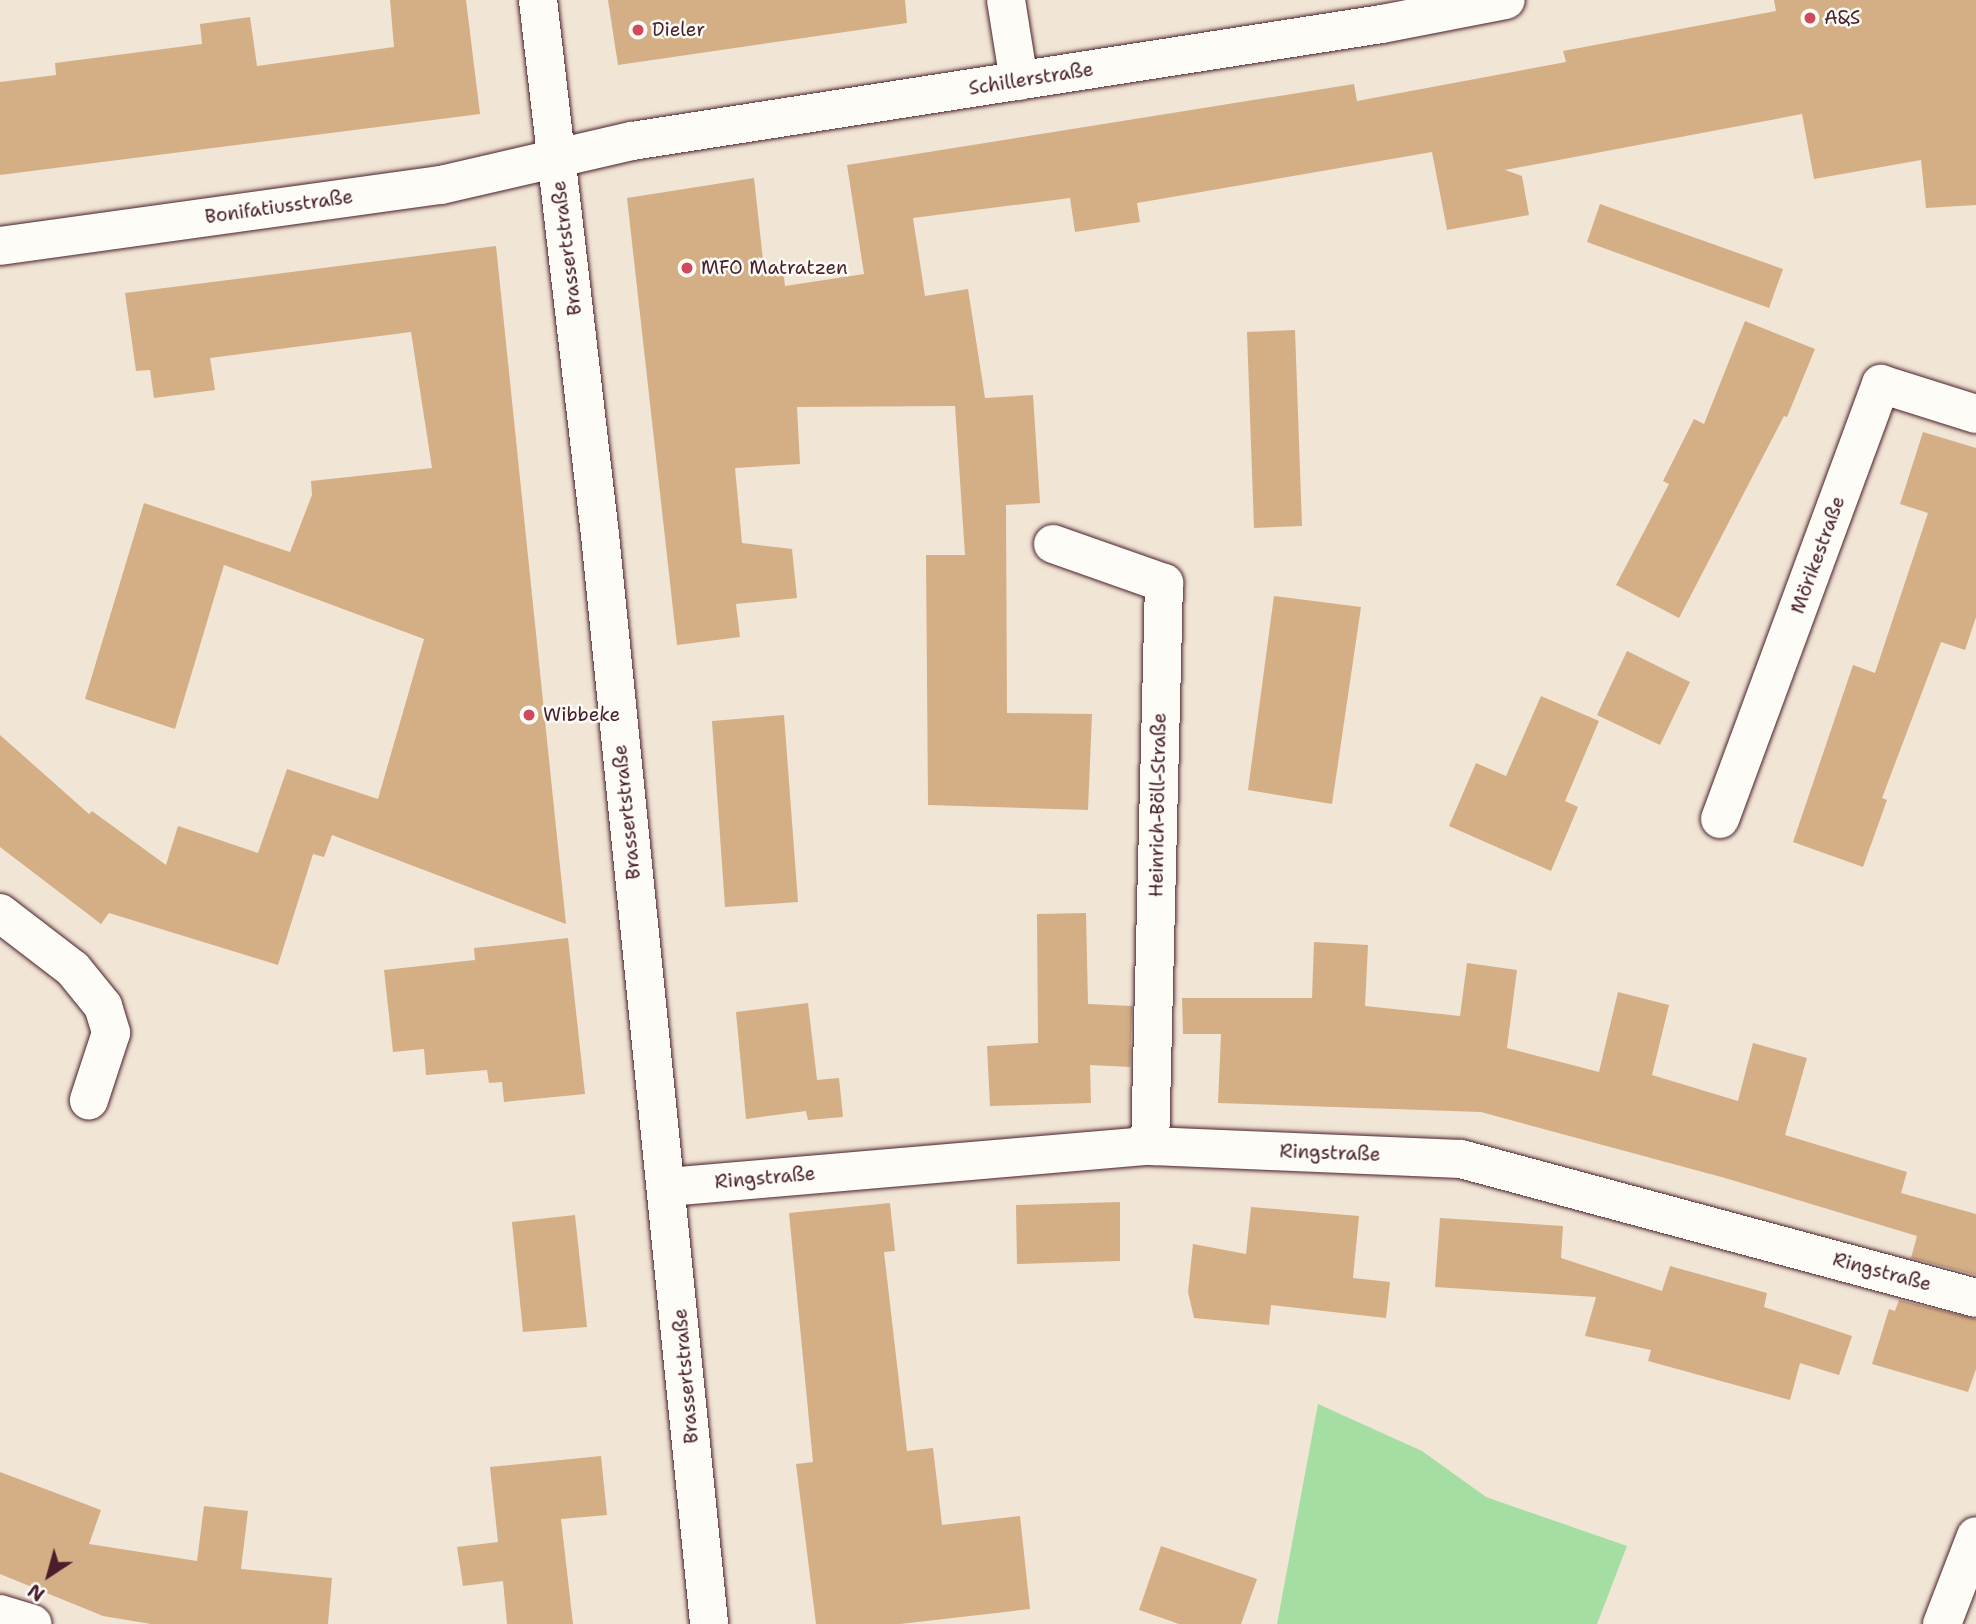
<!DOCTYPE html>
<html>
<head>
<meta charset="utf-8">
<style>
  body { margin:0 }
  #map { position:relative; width:1976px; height:1624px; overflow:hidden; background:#f1e5d5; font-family:"Shantell Sans",sans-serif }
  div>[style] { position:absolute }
  .green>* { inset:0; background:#a5dea3 }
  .building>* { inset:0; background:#d4af86 }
  .roads { filter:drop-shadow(0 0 2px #4a1f2b) drop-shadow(0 0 2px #4a1f2b) }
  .minor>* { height:38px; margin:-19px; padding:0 19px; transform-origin:19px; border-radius:19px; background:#fdfcf7 }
  .tertiary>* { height:38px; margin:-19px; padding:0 19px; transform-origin:19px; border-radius:19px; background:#fdfcf7 }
  .secondary>* { height:38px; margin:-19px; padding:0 19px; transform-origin:19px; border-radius:19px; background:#fdfcf7 }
  .dots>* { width:19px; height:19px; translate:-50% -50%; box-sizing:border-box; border:4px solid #fdfcf7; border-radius:50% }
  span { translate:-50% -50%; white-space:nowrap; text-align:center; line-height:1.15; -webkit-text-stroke:5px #fdfcf7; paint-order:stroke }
  .poi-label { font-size:19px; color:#4a1f2b }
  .left { translate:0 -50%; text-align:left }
  .street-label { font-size:19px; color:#4a1f2b }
  .north { position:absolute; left:14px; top:1540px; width:70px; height:70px; -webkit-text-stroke:5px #fdfcf7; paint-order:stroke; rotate:216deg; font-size:19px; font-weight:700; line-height:28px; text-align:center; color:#4a1f2b }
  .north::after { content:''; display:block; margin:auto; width:24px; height:32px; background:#4a1f2b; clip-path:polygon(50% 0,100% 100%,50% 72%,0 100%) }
</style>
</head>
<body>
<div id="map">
  <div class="green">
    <i style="clip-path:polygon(1318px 1404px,1422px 1451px,1486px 1497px,1627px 1546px,1597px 1624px,1277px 1624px)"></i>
  </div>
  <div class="building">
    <i style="clip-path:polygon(390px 0,466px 0,480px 114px,0 175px,0 82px,56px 75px,55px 63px,202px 44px,200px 24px,250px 17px,257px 66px,394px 47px)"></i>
    <i style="clip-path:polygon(608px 0,905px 0,907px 23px,618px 65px)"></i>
    <i style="clip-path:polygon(1774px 0,1976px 0,1976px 205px,1926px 208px,1921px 160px,1814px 179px,1802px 114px,1505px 170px,1522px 176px,1529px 215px,1447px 230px,1432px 152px,1137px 203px,1140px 222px,1075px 232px,1070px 198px,913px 218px,925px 296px,968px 289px,985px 398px,1033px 395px,1040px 503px,1006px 505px,1007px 713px,1092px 714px,1088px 810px,928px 805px,926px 555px,965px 555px,955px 406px,797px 407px,800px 464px,735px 468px,742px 543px,792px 549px,797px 598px,736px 604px,740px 637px,677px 645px,627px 198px,754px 178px,764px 269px,783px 269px,785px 286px,864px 274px,847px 165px,1354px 84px,1357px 101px,1566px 62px,1563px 51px,1776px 11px)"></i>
    <i style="clip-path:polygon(1600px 204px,1783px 269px,1769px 308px,1587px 242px)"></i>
    <i style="clip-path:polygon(496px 246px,566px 924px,332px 835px,324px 857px,313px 854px,278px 965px,109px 913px,101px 924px,0 847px,0 735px,89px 814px,92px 811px,166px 865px,178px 826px,258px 853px,287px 769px,378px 799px,424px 639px,224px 565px,175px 729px,85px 699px,144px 503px,290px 552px,312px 495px,311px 481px,432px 468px,411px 332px,210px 358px,215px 390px,154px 398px,150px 370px,136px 371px,125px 293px)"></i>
    <i style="clip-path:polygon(1745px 321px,1815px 349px,1787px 417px,1784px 416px,1679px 618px,1616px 585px,1669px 484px,1663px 481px,1694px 419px,1704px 424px)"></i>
    <i style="clip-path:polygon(1295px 330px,1302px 526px,1254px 528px,1247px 332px)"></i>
    <i style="clip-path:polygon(1923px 432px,1976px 448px,1976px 617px,1965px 650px,1941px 642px,1882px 798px,1887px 800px,1863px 867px,1793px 842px,1853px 665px,1875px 673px,1928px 513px,1900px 504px)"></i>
    <i style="clip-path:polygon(1274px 596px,1361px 607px,1332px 804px,1248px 790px)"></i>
    <i style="clip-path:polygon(1627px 651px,1690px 682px,1660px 745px,1597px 715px)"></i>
    <i style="clip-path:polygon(1541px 696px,1599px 721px,1565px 801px,1578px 807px,1551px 871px,1449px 826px,1476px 763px,1506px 776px)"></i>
    <i style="clip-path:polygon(784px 715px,798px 902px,725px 907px,712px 721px)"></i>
    <i style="clip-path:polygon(1086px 913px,1088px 1004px,1132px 1006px,1130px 1067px,1090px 1065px,1091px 1103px,990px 1106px,987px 1046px,1038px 1043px,1037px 914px)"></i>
    <i style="clip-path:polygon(568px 938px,585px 1094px,504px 1102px,502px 1082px,489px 1083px,487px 1070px,426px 1075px,424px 1049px,393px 1052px,384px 970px,475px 960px,474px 948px)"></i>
    <i style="clip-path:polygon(1314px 942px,1368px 945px,1365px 1006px,1460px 1016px,1467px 963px,1517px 970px,1507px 1048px,1599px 1072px,1618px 992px,1669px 1005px,1652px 1075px,1738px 1101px,1753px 1043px,1807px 1058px,1785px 1135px,1907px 1172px,1901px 1193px,1976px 1214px,1976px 1275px,1911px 1258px,1917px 1236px,1725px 1178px,1481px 1112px,1218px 1103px,1221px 1034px,1183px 1034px,1182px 998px,1312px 998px)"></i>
    <i style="clip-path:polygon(808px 1003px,817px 1080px,839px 1078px,843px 1117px,808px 1120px,806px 1111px,746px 1119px,736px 1012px)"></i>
    <i style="clip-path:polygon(1120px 1202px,1120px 1261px,1017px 1264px,1016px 1205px)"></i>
    <i style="clip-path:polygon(890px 1203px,895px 1251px,884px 1252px,907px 1451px,933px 1448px,942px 1525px,1020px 1516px,1030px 1609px,900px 1624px,816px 1624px,796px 1464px,813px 1462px,789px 1213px)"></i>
    <i style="clip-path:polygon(1251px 1207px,1359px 1216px,1353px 1278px,1390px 1282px,1386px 1318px,1271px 1305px,1269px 1325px,1194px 1318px,1188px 1292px,1193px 1244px,1246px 1254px)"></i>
    <i style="clip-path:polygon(575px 1215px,587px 1327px,523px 1332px,512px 1222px)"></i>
    <i style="clip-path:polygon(1440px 1218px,1563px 1226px,1561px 1258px,1662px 1291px,1670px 1266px,1767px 1293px,1764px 1307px,1852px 1336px,1839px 1375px,1800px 1363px,1790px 1400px,1648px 1361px,1651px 1350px,1585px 1336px,1596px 1297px,1435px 1287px)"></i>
    <i style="clip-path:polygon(1899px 1300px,1976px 1319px,1976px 1369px,1968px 1392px,1872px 1364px,1889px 1309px,1895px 1311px)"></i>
    <i style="clip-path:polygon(601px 1456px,607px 1515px,561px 1519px,573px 1624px,507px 1624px,503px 1581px,463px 1586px,457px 1547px,498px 1542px,490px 1467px)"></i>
    <i style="clip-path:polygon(0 1472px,101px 1510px,89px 1544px,197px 1561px,204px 1506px,248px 1511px,241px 1569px,332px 1578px,328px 1624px,151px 1624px,103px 1616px,0 1574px)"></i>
    <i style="clip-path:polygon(1161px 1546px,1257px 1579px,1241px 1624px,1179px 1624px,1139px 1610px)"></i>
  </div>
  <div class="roads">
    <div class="minor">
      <i style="left:1006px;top:0;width:82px;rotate:80.9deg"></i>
      <i style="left:1053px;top:544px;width:118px;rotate:19.4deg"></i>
      <i style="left:1164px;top:583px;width:563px;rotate:91.42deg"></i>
      <i style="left:1720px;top:819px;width:464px;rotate:-69.7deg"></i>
      <i style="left:1881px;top:384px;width:100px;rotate:17.5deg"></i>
      <i style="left:0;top:913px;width:92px;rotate:37.5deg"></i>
      <i style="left:73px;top:969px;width:48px;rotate:51deg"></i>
      <i style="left:103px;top:1006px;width:28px;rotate:73deg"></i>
      <i style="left:111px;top:1033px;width:71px;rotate:108.2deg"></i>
      <i style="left:668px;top:1187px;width:484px;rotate:-4.9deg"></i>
      <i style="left:1150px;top:1146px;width:311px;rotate:2.4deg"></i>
      <i style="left:1461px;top:1159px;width:533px;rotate:15.1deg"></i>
      <i style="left:0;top:1614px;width:34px;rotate:17deg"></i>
      <i style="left:1942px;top:1624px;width:94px;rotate:-68.9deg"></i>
    </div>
    <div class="tertiary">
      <i style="left:0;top:246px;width:445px;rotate:-7.9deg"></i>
      <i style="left:441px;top:185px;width:196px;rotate:-13deg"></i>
      <i style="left:632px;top:141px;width:759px;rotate:-8.87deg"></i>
      <i style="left:1382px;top:24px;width:126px;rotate:-11deg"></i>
    </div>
    <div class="secondary">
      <i style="left:538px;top:0;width:539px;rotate:83.39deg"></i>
      <i style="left:600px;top:535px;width:1094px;rotate:84.28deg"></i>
    </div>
  </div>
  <div class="dots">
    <i style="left:1810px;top:18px;background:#d1495b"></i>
    <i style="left:638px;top:30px;background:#d1495b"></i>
    <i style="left:687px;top:268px;background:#d1495b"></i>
    <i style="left:529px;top:715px;background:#d1495b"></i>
  </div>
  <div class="poi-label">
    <span class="left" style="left:1824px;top:18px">A&amp;S</span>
    <span class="left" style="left:652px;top:30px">Dieler</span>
    <span class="left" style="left:701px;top:268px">MFO Matratzen</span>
    <span class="left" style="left:543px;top:715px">Wibbeke</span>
  </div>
  <div class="street-label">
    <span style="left:1031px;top:79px;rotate:-9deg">Schillerstraße</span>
    <span style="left:279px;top:207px;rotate:-8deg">Bonifatiusstraße</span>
    <span style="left:567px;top:248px;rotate:-97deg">Brassertstraße</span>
    <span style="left:1818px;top:555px;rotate:-70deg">Mörikestraße</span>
    <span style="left:1158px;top:805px;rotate:-89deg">Heinrich-Böll-Straße</span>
    <span style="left:627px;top:812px;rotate:-96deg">Brassertstraße</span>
    <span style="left:1330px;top:1153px;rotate:2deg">Ringstraße</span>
    <span style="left:765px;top:1178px;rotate:-5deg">Ringstraße</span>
    <span style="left:1882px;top:1272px;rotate:15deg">Ringstraße</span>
    <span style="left:686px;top:1376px;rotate:-95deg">Brassertstraße</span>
  </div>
  <div class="north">N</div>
</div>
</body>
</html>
